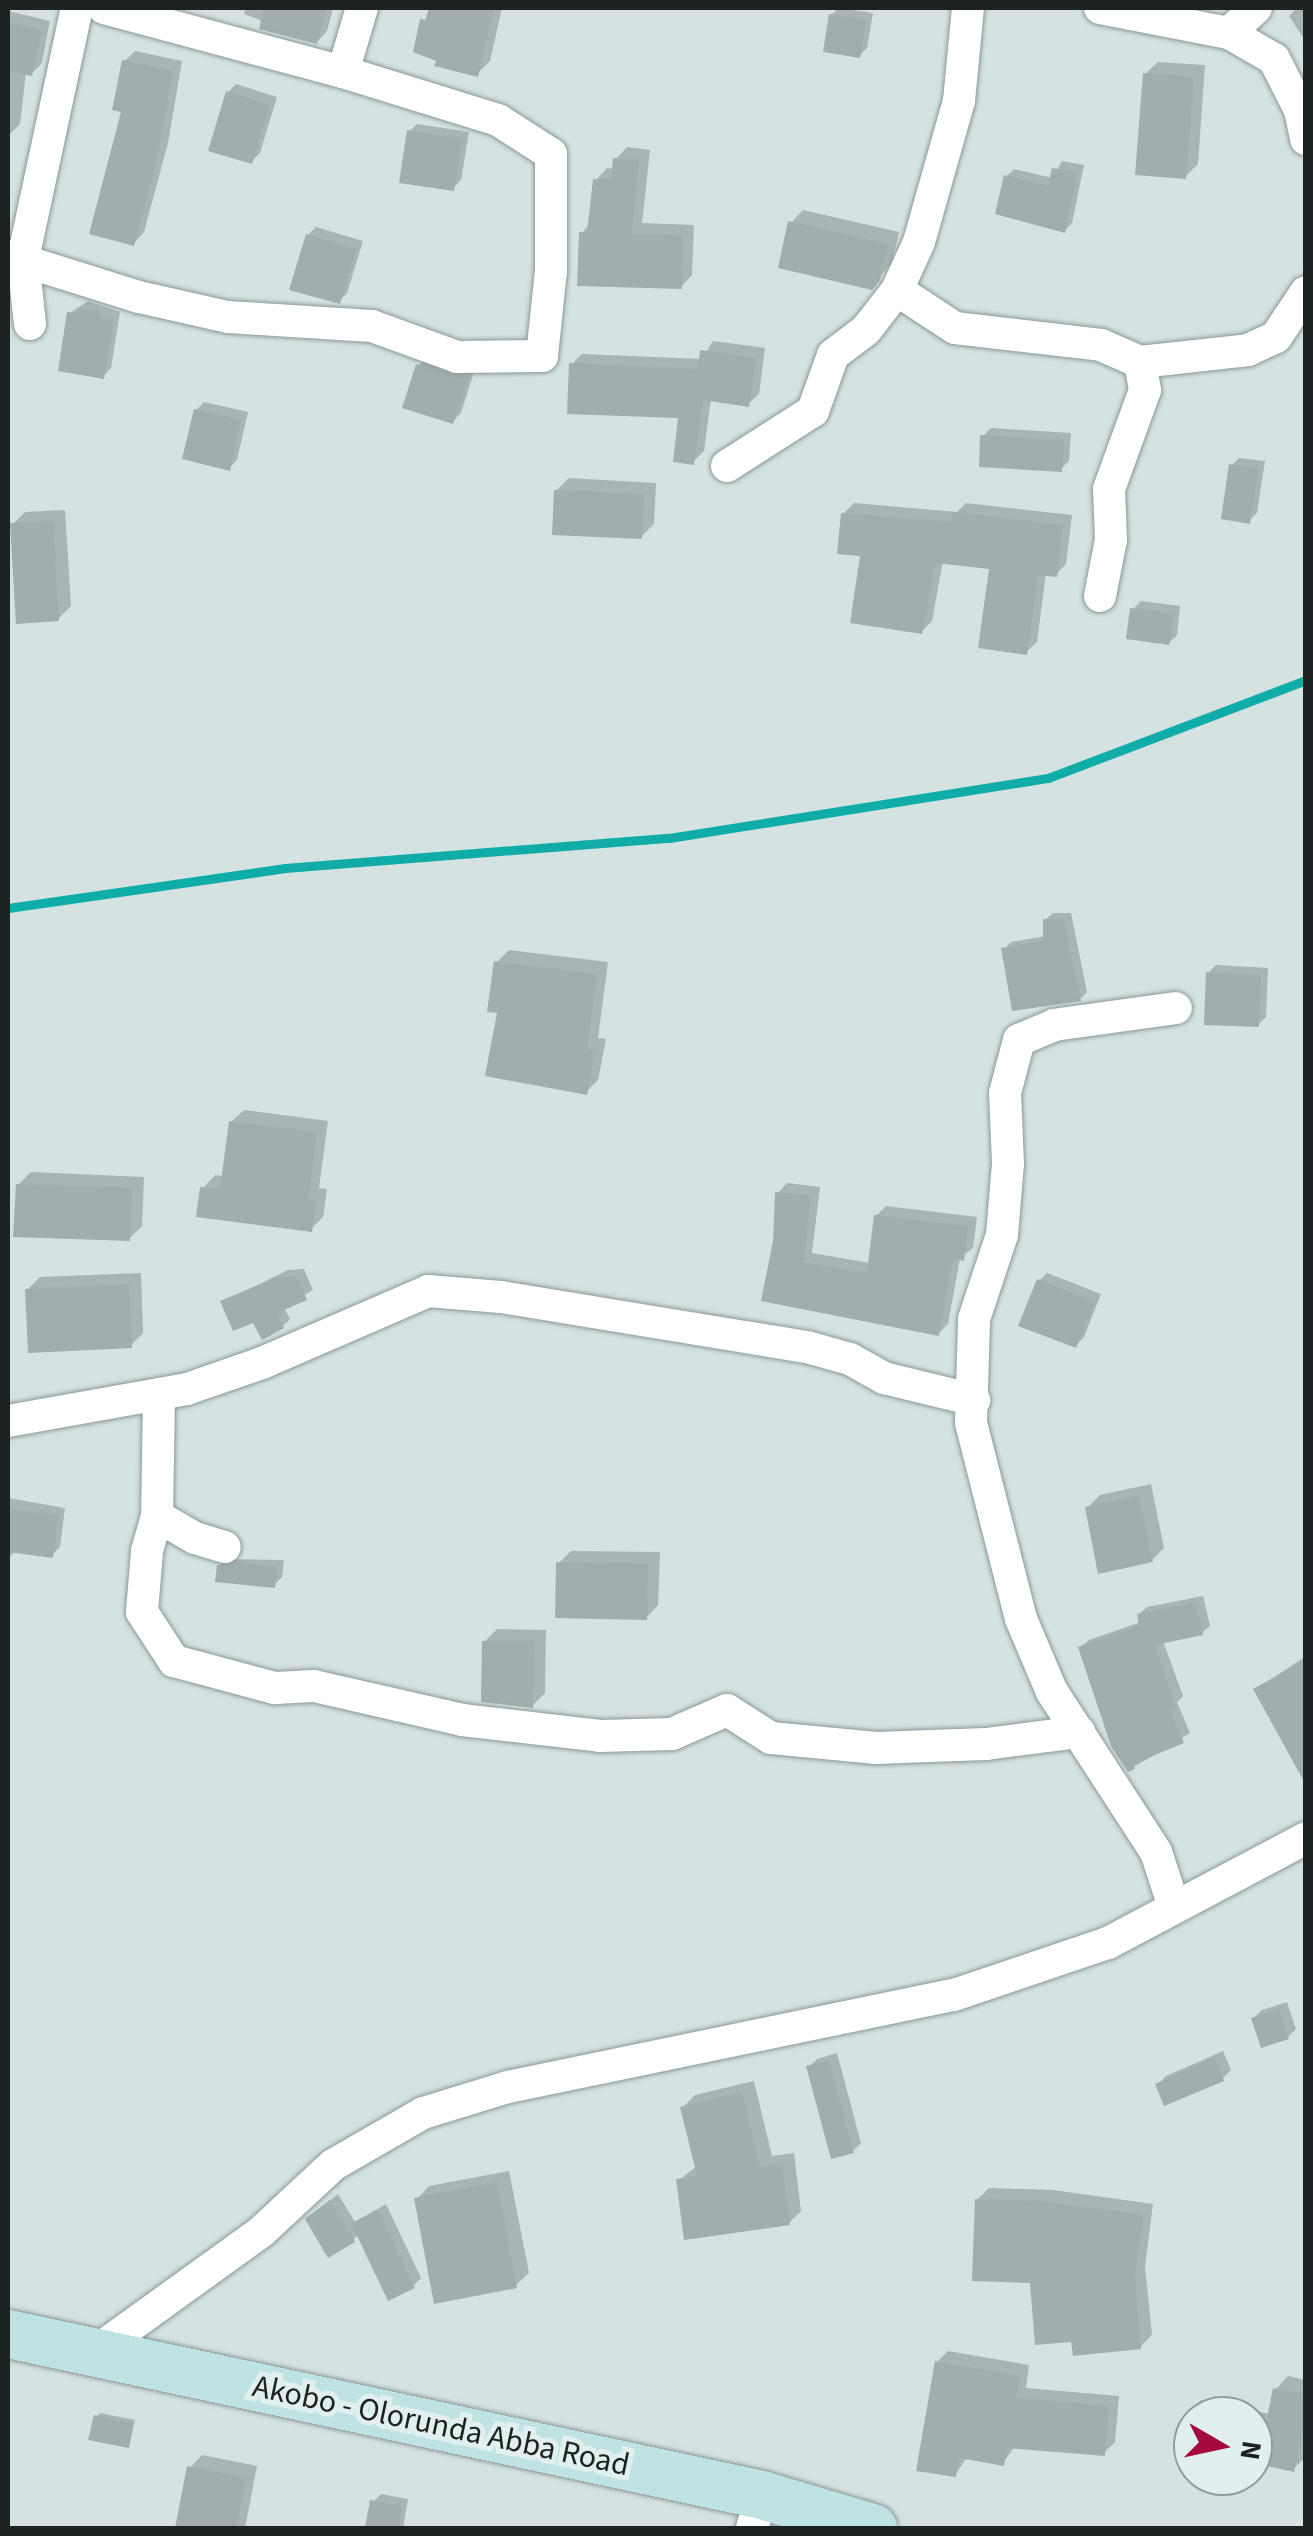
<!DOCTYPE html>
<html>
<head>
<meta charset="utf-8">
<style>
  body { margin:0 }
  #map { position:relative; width:1313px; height:2536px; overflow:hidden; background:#d4e2e1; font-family:"Source Sans 3",sans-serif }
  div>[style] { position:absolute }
  .shadow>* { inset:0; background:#0003 }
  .stream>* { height:9px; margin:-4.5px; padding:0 4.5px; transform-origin:4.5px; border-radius:4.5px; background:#10aca8 }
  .building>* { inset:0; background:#a0aead }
  .roads { filter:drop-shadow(0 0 2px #8b9897) drop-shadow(0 0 2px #8b9897) }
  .street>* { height:32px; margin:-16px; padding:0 16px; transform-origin:16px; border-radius:16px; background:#fff }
  .secondary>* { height:48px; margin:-24px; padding:0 24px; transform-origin:24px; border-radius:24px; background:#bee3e2 }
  span { translate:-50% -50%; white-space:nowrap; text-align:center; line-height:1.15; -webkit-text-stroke:10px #e1f0ef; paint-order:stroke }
  .street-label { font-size:32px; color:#1c2121 }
  .frame { position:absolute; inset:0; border:10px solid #1c2121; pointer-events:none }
  .north { position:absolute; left:1173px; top:2396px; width:100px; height:100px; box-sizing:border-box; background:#e1f0ef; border:2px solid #929d9d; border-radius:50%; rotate:99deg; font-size:28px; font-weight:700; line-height:40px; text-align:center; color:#1c2121 }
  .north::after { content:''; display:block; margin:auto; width:35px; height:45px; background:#a40a3e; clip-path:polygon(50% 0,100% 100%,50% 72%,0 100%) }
</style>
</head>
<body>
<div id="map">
  <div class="shadow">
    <i style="clip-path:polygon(246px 8px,333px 8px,327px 31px,317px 42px,244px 14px)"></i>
    <i style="clip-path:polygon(429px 8px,502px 8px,490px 61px,477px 74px,416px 51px)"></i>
    <i style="clip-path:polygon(839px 8px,873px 13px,867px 48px,859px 56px,831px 15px)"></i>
    <i style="clip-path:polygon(1297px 8px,1306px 8px,1306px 42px,1289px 16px)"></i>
    <i style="clip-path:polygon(8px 11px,50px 21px,42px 63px,31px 74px,26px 72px,20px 124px,9px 135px)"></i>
    <i style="clip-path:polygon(135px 51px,182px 61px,168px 143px,144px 232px,134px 243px,125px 61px)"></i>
    <i style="clip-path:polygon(1158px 62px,1205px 65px,1198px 164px,1186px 176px,1145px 74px)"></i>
    <i style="clip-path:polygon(236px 84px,277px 97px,260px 153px,252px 161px,228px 92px)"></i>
    <i style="clip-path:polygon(417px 124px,469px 132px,461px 180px,453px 188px,409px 132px)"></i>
    <i style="clip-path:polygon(627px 147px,650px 150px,642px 223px,694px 225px,692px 275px,681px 287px,582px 233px,590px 224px,596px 180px,607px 168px,615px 169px,616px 159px)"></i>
    <i style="clip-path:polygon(1062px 161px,1084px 165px,1072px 223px,1064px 231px,1006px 177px,1014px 169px,1053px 178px)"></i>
    <i style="clip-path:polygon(803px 210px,899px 232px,892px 262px,871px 287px,791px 223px)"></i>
    <i style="clip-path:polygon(316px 227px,363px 241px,347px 293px,339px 301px,308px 235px)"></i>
    <i style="clip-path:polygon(88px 301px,120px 312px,111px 368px,103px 376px,70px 313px)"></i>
    <i style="clip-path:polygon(713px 341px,765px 348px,759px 394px,748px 404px,711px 399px,704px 451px,693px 462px,681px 416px,572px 364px,582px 354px,702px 359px)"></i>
    <i style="clip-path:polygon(426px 358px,475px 369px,461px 413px,453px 421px,418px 366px)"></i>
    <i style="clip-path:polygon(204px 402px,248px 412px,237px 460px,229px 468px,196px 410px)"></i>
    <i style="clip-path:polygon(991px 428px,1071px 433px,1069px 461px,1061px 469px,983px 436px)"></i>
    <i style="clip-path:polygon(1239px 458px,1265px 461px,1257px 513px,1249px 521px,1231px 466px)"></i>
    <i style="clip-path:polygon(569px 478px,656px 483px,654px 524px,641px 537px,556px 491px)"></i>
    <i style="clip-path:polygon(854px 503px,957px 512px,966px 503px,1072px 515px,1066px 564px,1056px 574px,1046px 573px,1037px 642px,1026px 652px,992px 567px,943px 561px,932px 621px,922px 631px,863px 554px,843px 514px)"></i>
    <i style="clip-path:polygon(65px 510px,71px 606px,58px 619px,13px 524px,25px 512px)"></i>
    <i style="clip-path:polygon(1141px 601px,1180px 606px,1177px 635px,1169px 643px,1133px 609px)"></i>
    <i style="clip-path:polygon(1053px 913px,1071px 913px,1087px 992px,1080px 999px,1004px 949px,1011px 942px,1046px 936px,1045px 920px)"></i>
    <i style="clip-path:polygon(509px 950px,608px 962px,598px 1038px,606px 1039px,598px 1080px,586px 1092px,500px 1011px,497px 962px)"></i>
    <i style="clip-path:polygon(1216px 965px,1268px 968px,1266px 1017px,1258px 1025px,1208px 973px)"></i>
    <i style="clip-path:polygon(244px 1110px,328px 1121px,319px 1188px,327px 1189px,323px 1217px,311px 1229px,203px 1188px,215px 1175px,224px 1176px,231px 1122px)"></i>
    <i style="clip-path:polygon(31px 1172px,144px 1177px,142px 1226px,129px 1239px,18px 1185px)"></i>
    <i style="clip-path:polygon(787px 1183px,820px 1187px,812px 1253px,870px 1263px,876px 1216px,886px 1206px,977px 1217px,973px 1248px,960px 1258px,948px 1324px,938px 1334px,764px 1299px,775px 1241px,778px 1193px)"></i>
    <i style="clip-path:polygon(304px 1269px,313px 1290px,284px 1307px,290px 1319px,283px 1326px,254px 1319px,223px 1302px,288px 1270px)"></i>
    <i style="clip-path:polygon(141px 1273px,143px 1333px,131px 1345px,27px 1290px,40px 1277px)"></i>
    <i style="clip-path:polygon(1047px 1273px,1101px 1294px,1084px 1337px,1076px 1345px,1039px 1281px)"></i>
    <i style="clip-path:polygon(1151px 1484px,1164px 1548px,1152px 1560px,1088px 1507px,1100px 1495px)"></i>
    <i style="clip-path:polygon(8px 1498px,65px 1508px,60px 1547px,52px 1555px,15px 1551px,8px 1559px)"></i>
    <i style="clip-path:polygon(571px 1551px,660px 1552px,658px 1605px,646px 1618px,559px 1563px)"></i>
    <i style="clip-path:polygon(227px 1559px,284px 1560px,282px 1577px,274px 1585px,219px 1567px)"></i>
    <i style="clip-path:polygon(1203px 1596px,1210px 1626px,1202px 1633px,1163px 1641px,1183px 1696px,1177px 1702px,1190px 1733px,1134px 1767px,1081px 1647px,1089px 1640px,1141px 1622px,1139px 1614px,1147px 1607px)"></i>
    <i style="clip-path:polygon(497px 1629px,546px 1630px,545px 1693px,532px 1706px,484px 1642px)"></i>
    <i style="clip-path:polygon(1306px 1656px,1306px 1772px,1256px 1689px)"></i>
    <i style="clip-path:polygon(1287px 2002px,1296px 2029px,1288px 2037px,1254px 2018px,1262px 2010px)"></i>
    <i style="clip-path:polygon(1223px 2051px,1231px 2070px,1223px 2078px,1158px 2084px,1166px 2076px)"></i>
    <i style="clip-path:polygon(837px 2053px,861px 2143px,853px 2151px,809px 2067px,817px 2059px)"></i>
    <i style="clip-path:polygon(754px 2081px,772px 2156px,794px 2153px,801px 2211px,789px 2223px,679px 2180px,697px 2166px,682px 2108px,695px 2095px)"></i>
    <i style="clip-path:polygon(509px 2171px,529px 2273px,516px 2285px,417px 2199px,429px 2186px)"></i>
    <i style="clip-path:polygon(989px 2188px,1053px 2190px,1153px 2204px,1145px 2266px,1152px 2335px,1140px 2347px,1073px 2339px,977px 2200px)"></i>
    <i style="clip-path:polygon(338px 2194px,355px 2222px,386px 2204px,421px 2278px,413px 2286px,359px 2234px,353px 2240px,316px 2211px)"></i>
    <i style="clip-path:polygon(948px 2351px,1029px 2365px,1026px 2388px,1119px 2396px,1115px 2442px,1104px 2453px,1015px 2446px,1003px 2463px,967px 2457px,955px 2475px,937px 2362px)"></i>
    <i style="clip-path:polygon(1288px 2376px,1306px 2380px,1306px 2457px,1293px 2469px,1253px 2461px,1253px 2416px,1193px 2416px,1193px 2448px,1182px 2446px,1189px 2412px,1201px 2400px,1270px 2414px,1276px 2389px)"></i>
    <i style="clip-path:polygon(100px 2413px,135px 2420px,128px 2445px,97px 2416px)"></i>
    <i style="clip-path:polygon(202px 2455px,257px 2466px,245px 2528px,177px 2528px,190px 2468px)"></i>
    <i style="clip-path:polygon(381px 2494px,408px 2499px,403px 2528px,368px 2528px,373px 2502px)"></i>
  </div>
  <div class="stream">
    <i style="left:8px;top:908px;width:280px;rotate:-8.2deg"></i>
    <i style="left:285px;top:868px;width:385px;rotate:-4.5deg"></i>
    <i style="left:669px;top:838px;width:384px;rotate:-9deg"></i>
    <i style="left:1048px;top:778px;width:276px;rotate:-20.8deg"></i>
  </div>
  <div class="building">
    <i style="clip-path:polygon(264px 8px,326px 8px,317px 44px,259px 29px)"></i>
    <i style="clip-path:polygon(429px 8px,494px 8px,478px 77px,434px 66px,436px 61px,413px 52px,420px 19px,426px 20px)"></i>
    <i style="clip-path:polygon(829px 14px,866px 20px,860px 58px,823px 52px)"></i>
    <i style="clip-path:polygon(8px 23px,42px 30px,32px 76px,8px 71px)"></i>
    <i style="clip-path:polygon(122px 60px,173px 71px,158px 156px,134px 246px,89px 234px,121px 112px,112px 110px)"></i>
    <i style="clip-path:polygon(1143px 73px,1194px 77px,1186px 179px,1135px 175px)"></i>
    <i style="clip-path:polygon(226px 91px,270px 105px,252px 164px,208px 151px)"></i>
    <i style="clip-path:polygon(407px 130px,462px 139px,454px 191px,399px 183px)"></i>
    <i style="clip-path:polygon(613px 158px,639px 160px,632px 234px,683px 235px,682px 289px,577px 286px,579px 232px,587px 232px,593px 179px,611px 180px)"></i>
    <i style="clip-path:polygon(1052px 168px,1077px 172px,1065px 233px,995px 214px,1004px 175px,1048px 186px)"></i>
    <i style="clip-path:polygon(788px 221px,888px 244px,880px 280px,872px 290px,778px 268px)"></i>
    <i style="clip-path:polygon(306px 234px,356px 249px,340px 304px,289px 290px)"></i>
    <i style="clip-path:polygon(78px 308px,99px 311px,98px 317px,114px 320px,104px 379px,58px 371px,67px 312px,77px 313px)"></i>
    <i style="clip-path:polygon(700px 350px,756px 358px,749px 407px,703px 400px,694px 465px,673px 462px,678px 418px,567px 414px,569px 363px,698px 369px)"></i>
    <i style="clip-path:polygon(416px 364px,469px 377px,453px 424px,402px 408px)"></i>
    <i style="clip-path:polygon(194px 409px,241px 420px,230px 471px,182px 459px)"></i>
    <i style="clip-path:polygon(980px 435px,1064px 440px,1062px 472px,979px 467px)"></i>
    <i style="clip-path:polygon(1229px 464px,1258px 469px,1250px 524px,1221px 519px)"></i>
    <i style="clip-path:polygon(554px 490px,644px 494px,642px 539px,552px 535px)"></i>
    <i style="clip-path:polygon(953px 512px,1063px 525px,1057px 577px,1038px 575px,1027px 655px,978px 648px,989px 569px,936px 563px,922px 634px,850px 623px,860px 556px,837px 554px,841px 513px,952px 522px)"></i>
    <i style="clip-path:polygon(53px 521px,59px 621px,16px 624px,10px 523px)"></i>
    <i style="clip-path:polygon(1130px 608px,1174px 614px,1169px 645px,1126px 639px)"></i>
    <i style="clip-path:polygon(1043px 919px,1064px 919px,1081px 1001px,1012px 1011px,1001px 948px,1043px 941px)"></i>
    <i style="clip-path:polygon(494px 961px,597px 974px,587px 1050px,595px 1051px,587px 1095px,485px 1076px,497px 1013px,487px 1012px)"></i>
    <i style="clip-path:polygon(1206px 972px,1261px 975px,1259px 1027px,1204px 1025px)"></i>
    <i style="clip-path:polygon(229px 1121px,317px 1132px,308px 1200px,316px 1201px,312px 1232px,196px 1217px,200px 1187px,220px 1189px)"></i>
    <i style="clip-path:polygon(16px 1184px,132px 1188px,130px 1241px,13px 1237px)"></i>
    <i style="clip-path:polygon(775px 1192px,811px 1196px,804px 1262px,852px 1271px,867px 1272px,874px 1215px,968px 1226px,964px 1261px,953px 1259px,939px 1336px,761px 1301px,773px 1241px)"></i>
    <i style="clip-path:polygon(297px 1276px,307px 1300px,277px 1313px,284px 1328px,262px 1340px,253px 1323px,233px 1331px,220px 1301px,278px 1277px)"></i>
    <i style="clip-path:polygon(1037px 1279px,1095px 1302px,1076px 1348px,1018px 1326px)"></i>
    <i style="clip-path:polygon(129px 1284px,132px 1348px,28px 1353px,25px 1289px)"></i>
    <i style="clip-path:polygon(1139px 1496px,1153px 1562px,1098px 1574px,1085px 1507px)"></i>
    <i style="clip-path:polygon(8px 1509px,58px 1515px,53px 1558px,8px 1552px)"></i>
    <i style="clip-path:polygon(237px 1562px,278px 1567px,275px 1588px,215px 1582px,217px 1565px)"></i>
    <i style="clip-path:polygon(556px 1562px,648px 1564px,647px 1620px,555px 1618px)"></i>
    <i style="clip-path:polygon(1196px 1602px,1203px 1635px,1155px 1645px,1176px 1706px,1170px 1709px,1184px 1743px,1133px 1764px,1135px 1769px,1128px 1772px,1111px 1746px,1078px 1647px,1139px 1626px,1137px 1614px)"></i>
    <i style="clip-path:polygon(482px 1641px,534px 1641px,533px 1708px,481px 1702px)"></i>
    <i style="clip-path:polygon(1306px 1660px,1306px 1785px,1253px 1689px)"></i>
    <i style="clip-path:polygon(1279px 2009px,1289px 2039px,1261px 2048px,1251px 2018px)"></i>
    <i style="clip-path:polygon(1215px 2057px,1224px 2081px,1164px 2106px,1155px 2084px)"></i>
    <i style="clip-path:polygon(829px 2060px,854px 2153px,831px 2159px,806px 2066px)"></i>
    <i style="clip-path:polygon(742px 2092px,760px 2167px,782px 2164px,790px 2225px,684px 2240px,676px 2179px,697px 2176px,680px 2107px)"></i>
    <i style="clip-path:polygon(497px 2182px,517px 2288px,434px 2304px,414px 2198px)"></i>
    <i style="clip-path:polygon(975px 2199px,1040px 2201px,1143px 2215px,1135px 2280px,1141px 2349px,1073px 2356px,1071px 2342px,1035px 2345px,1030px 2283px,972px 2281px)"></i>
    <i style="clip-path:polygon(330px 2200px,355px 2242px,328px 2258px,305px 2219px)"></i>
    <i style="clip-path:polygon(378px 2210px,415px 2288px,388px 2301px,351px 2223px)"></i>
    <i style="clip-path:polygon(935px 2361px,1020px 2376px,1016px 2398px,1109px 2406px,1105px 2456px,1007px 2448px,1004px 2466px,959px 2458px,956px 2477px,916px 2471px)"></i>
    <i style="clip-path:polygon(1273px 2388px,1306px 2394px,1306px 2419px,1294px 2472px,1253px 2463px,1253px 2425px,1265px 2428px)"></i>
    <i style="clip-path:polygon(94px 2415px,134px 2423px,129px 2448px,88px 2440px)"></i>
    <i style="clip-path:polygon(187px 2466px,246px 2478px,236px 2528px,175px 2528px)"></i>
    <i style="clip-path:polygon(370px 2500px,402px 2506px,398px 2528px,365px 2528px)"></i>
  </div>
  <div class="roads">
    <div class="street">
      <i style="left:104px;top:8px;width:247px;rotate:15deg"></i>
      <i style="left:343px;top:72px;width:67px;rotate:-73.5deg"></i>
      <i style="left:1100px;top:8px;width:131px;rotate:11deg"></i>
      <i style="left:1229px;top:33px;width:52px;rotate:30deg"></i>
      <i style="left:1274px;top:59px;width:57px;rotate:63deg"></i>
      <i style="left:1300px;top:110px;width:30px;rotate:78deg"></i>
      <i style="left:1229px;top:33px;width:37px;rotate:-43deg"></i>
      <i style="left:8px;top:256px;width:137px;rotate:17.4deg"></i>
      <i style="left:139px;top:297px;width:91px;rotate:12.7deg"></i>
      <i style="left:228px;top:317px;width:144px;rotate:3.6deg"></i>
      <i style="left:372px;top:326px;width:90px;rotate:20deg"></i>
      <i style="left:457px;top:357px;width:85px;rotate:-0.7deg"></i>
      <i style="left:542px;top:356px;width:86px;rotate:-84deg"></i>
      <i style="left:551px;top:270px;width:116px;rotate:-90deg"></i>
      <i style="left:551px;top:154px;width:63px;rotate:-147.3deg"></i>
      <i style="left:498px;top:120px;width:162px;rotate:-162.8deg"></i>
      <i style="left:897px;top:290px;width:69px;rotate:33.2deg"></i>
      <i style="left:955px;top:328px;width:147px;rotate:6.6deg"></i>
      <i style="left:1101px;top:345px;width:43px;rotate:23.6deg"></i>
      <i style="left:1140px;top:362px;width:109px;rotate:-6.3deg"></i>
      <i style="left:1248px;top:350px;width:31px;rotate:-25deg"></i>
      <i style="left:1276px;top:337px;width:54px;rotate:-56.3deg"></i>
      <i style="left:30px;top:324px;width:65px;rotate:-96.1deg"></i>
      <i style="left:23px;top:259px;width:257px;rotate:-77.9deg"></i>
      <i style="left:727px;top:466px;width:102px;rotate:-32.6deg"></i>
      <i style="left:813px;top:411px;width:59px;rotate:-70.3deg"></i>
      <i style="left:833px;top:355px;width:41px;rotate:-37.1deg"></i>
      <i style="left:866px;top:330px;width:51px;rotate:-52.2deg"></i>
      <i style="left:897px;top:290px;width:53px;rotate:-65.4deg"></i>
      <i style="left:919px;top:242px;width:147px;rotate:-74.2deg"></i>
      <i style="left:959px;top:101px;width:93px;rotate:-84.5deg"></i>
      <i style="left:1100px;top:596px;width:57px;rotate:-78.9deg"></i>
      <i style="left:1111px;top:540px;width:51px;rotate:-92.2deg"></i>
      <i style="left:1109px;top:489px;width:105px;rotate:-70deg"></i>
      <i style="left:1145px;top:390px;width:28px;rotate:-100deg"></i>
      <i style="left:159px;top:1394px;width:122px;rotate:90.9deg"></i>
      <i style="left:157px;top:1516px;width:44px;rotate:30.1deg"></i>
      <i style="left:195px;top:1538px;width:31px;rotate:17deg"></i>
      <i style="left:8px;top:1421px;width:182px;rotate:-10.1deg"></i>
      <i style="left:187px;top:1389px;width:79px;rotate:-19.1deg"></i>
      <i style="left:262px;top:1363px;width:181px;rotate:-23.4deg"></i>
      <i style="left:428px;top:1291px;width:73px;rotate:4.7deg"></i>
      <i style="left:501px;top:1297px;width:310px;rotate:9.3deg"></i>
      <i style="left:807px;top:1347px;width:45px;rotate:15.6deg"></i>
      <i style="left:850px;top:1359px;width:39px;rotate:29deg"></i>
      <i style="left:884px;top:1378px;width:93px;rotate:13.7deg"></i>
      <i style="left:157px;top:1516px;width:37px;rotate:106deg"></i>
      <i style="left:147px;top:1552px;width:60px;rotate:94.8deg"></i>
      <i style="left:142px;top:1612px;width:59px;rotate:56.9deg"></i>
      <i style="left:174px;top:1661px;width:105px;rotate:15deg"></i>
      <i style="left:275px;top:1688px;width:39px;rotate:-3deg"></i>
      <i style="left:314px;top:1686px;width:152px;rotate:12.9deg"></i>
      <i style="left:462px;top:1720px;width:139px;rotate:6.6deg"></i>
      <i style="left:600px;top:1736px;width:72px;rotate:-1.6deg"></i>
      <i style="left:672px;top:1734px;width:60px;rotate:-23.6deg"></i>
      <i style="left:727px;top:1710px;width:52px;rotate:32.5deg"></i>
      <i style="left:771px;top:1738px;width:106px;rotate:5.4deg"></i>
      <i style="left:877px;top:1748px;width:109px;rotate:-2.1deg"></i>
      <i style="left:986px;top:1744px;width:94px;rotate:-7.4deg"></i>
      <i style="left:1174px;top:1907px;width:58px;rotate:-108.1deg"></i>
      <i style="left:1156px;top:1852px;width:191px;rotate:-123deg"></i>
      <i style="left:1052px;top:1692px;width:79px;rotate:-113deg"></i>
      <i style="left:1021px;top:1619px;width:202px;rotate:-104.3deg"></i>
      <i style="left:971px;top:1423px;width:104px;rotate:-88.3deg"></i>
      <i style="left:974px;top:1319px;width:89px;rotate:-71.6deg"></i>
      <i style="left:1002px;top:1235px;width:71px;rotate:-85.2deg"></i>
      <i style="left:1008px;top:1164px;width:71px;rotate:-92.4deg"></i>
      <i style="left:1005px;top:1093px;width:55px;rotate:-75.2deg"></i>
      <i style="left:1019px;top:1040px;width:38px;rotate:-23deg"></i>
      <i style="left:1054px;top:1025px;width:123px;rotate:-7.9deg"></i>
      <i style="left:96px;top:2351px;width:203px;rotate:-35.8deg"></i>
      <i style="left:261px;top:2232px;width:98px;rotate:-42.9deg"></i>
      <i style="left:333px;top:2165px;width:104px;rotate:-30deg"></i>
      <i style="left:423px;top:2113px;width:89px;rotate:-17deg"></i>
      <i style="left:508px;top:2087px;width:455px;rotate:-11.7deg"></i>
      <i style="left:954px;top:1995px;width:163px;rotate:-18.7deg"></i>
      <i style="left:1108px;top:1943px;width:224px;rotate:-27.9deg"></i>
      <i style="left:752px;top:2528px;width:34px;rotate:-73deg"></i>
    </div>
    <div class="secondary">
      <i style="left:8px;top:2334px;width:771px;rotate:12.05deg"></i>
      <i style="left:762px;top:2495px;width:116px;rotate:16.6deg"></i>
    </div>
  </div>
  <div class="street-label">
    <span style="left:441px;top:2426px;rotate:12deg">Akobo - Olorunda Abba Road</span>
  </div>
  <div class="frame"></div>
  <div class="north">N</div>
</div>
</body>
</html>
